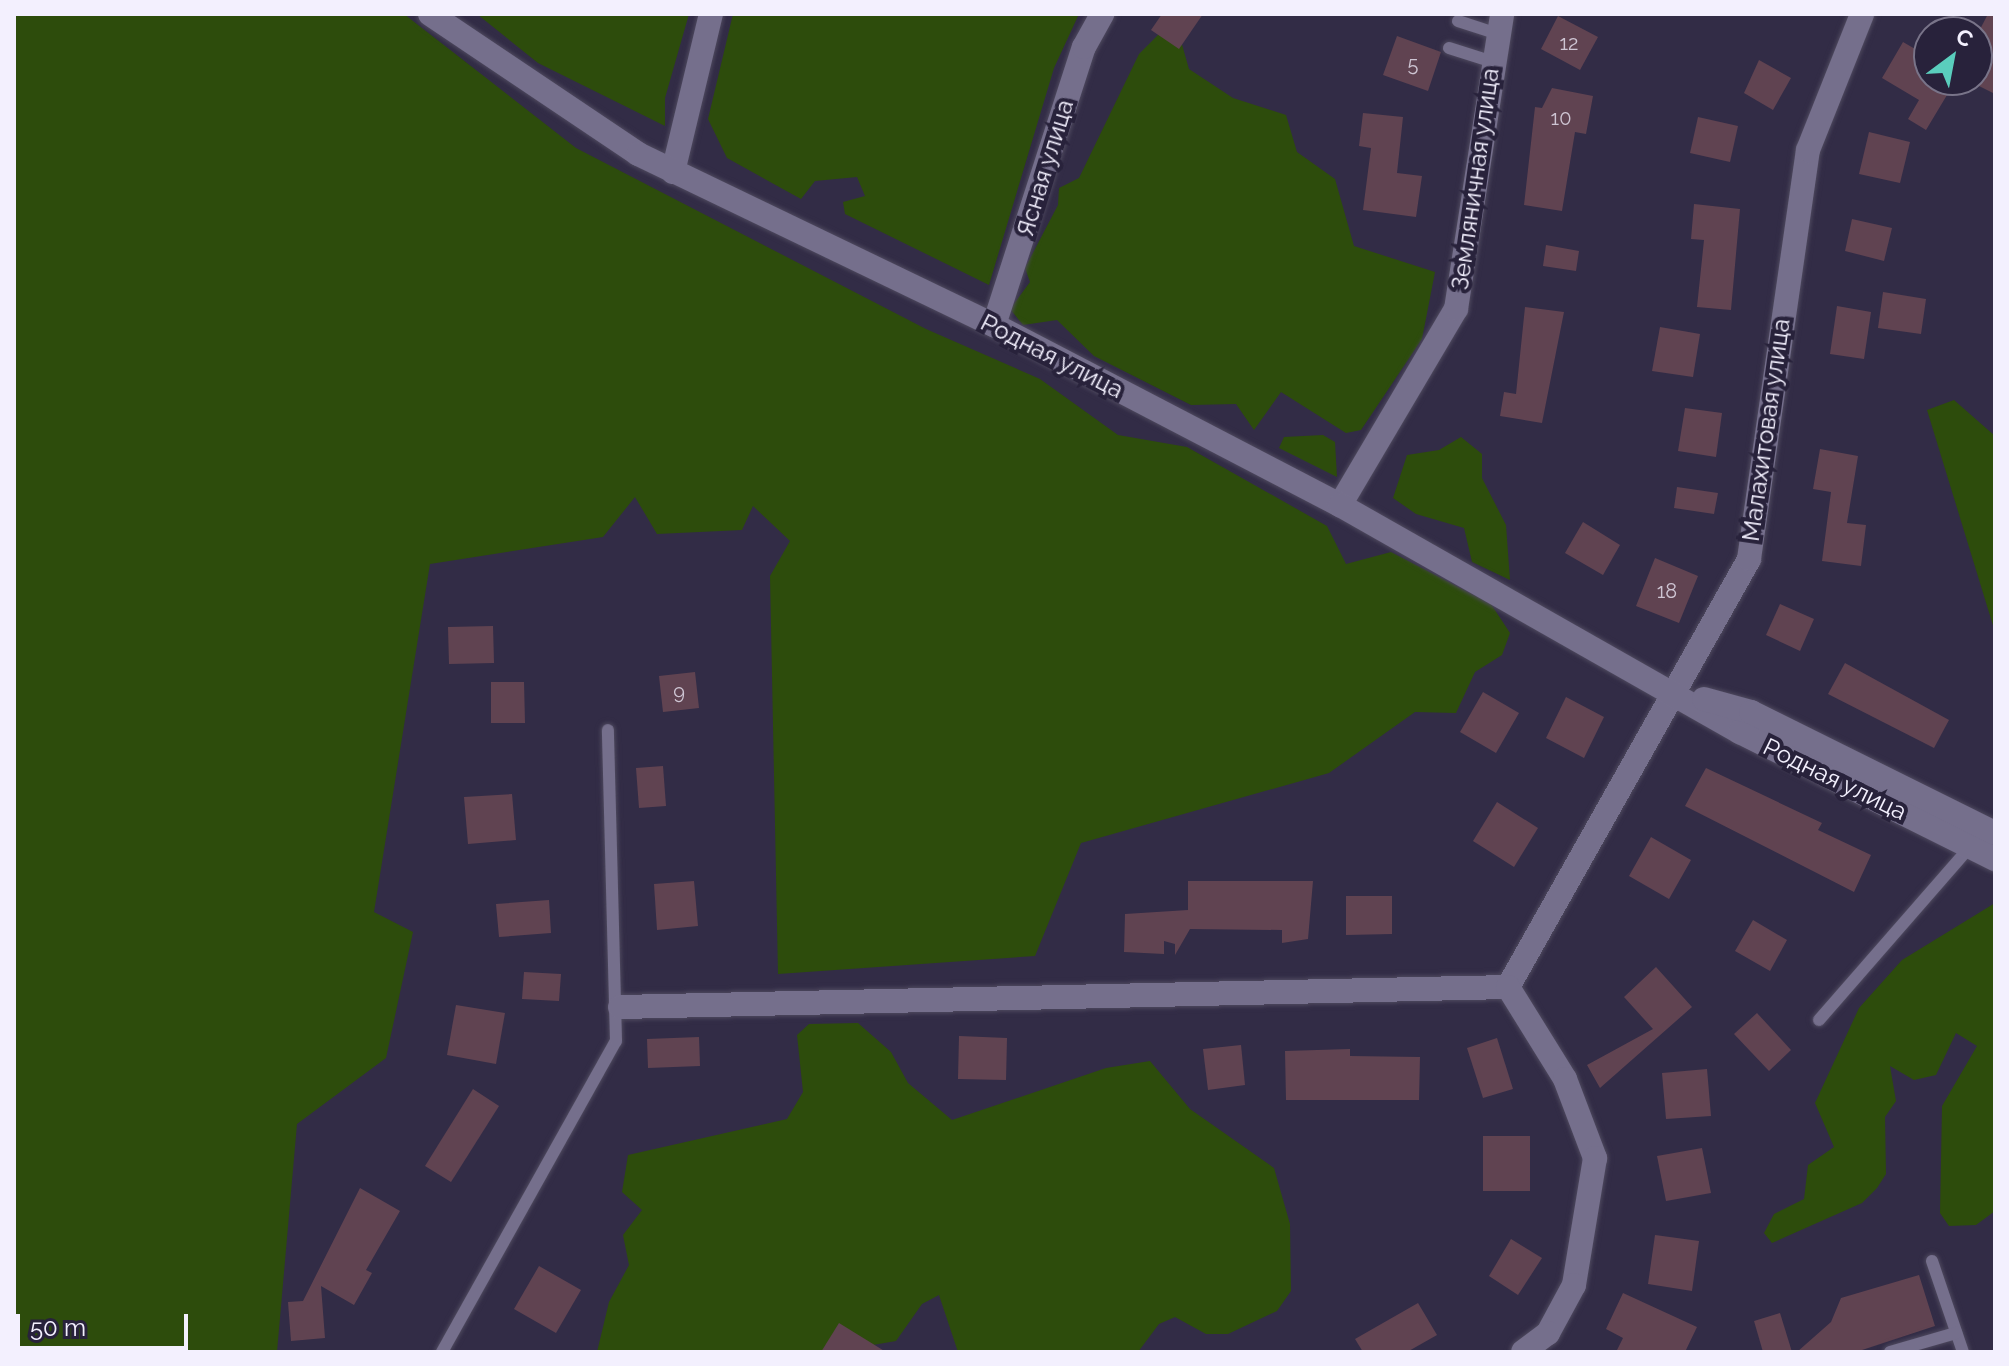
<!DOCTYPE html>
<html>
<head>
<meta charset="utf-8">
<style>
  body { margin:0 }
  #map { position:relative; width:2009px; height:1366px; overflow:hidden; background:#322c46; font-family:Raleway,sans-serif }
  div>[style] { position:absolute }
  .green>* { inset:0; background:#2d4c0c }
  .building>* { inset:0; background:#604351 }
  .roads { filter:drop-shadow(0 0 2px #4e495e) drop-shadow(0 0 2px #4e495e) }
  .lane>* { height:12px; margin:-6px; padding:0 6px; transform-origin:6px; border-radius:6px; background:#756f8c }
  .street>* { height:24px; margin:-12px; padding:0 12px; transform-origin:12px; border-radius:12px; background:#756f8c }
  .secondary>* { height:24px; margin:-12px; padding:0 12px; transform-origin:12px; border-radius:12px; background:#756f8c }
  span { translate:-50% -50%; white-space:nowrap; text-align:center; line-height:1.15; -webkit-text-stroke:8px #28223b; paint-order:stroke }
  .number-label { font-size:20px; color:#cec5d3 }
  .number-label span { -webkit-text-stroke-width:0 }
  .street-label { font-size:24px; color:#f3f0fe }
  .frame { position:absolute; inset:0; border:16px solid #f3f0fe; pointer-events:none }
  .north { position:absolute; left:1913px; top:16px; width:80px; height:80px; box-sizing:border-box; background:#28223b; border:2px solid #797489; border-radius:50%; rotate:32deg; font-size:22px; font-weight:700; line-height:32px; text-align:center; color:#f3f0fe }
  .north::after { content:''; display:block; margin:auto; width:28px; height:36px; background:#5acebd; clip-path:polygon(50% 0,100% 100%,50% 72%,0 100%) }
  .scale { position:absolute; left:16px; top:1314px; width:172px; height:36px; box-sizing:border-box; border:4px solid #f3f0fe; border-top:0; padding-left:10px; font-size:24px; line-height:28px; white-space:nowrap; color:#f3f0fe; -webkit-text-stroke:6px #28223b; paint-order:stroke }
</style>
</head>
<body>
<div id="map">
  <div class="green">
    <i style="clip-path:polygon(14px 14px,404px 14px,576px 148px,926px 329px,1040px 379px,1118px 435px,1187px 447px,1327px 526px,1346px 564px,1391px 552px,1491px 604px,1510px 633px,1502px 655px,1475px 672px,1456px 713px,1415px 712px,1329px 773px,1081px 843px,1035px 956px,778px 974px,770px 576px,790px 541px,753px 506px,742px 530px,657px 534px,635px 497px,603px 537px,430px 564px,374px 912px,413px 932px,386px 1058px,297px 1124px,277px 1352px,14px 1352px)"></i>
    <i style="clip-path:polygon(477px 14px,689px 14px,665px 98px,665px 126px,538px 63px)"></i>
    <i style="clip-path:polygon(733px 14px,1079px 14px,1054px 68px,989px 285px,845px 214px,843px 202px,865px 196px,857px 177px,815px 181px,801px 199px,727px 158px,708px 119px)"></i>
    <i style="clip-path:polygon(1162px 31px,1181px 41px,1189px 69px,1233px 98px,1286px 115px,1297px 152px,1335px 179px,1354px 246px,1435px 272px,1422px 339px,1361px 430px,1346px 433px,1281px 392px,1254px 430px,1236px 404px,1191px 405px,1094px 356px,1057px 320px,1023px 325px,1010px 309px,1030px 282px,1025px 268px,1058px 205px,1059px 188px,1079px 178px,1139px 54px)"></i>
    <i style="clip-path:polygon(1954px 400px,1995px 436px,1995px 632px,1927px 410px)"></i>
    <i style="clip-path:polygon(1323px 435px,1335px 442px,1337px 477px,1279px 448px,1284px 437px)"></i>
    <i style="clip-path:polygon(1461px 437px,1482px 454px,1482px 478px,1506px 525px,1510px 580px,1472px 562px,1464px 528px,1416px 514px,1393px 498px,1407px 455px,1439px 450px)"></i>
    <i style="clip-path:polygon(1995px 903px,1995px 1211px,1976px 1225px,1949px 1226px,1940px 1213px,1942px 1106px,1977px 1046px,1956px 1033px,1936px 1075px,1914px 1080px,1890px 1066px,1896px 1101px,1885px 1117px,1886px 1174px,1877px 1188px,1862px 1203px,1772px 1243px,1764px 1233px,1774px 1214px,1804px 1199px,1808px 1165px,1834px 1147px,1815px 1103px,1859px 1008px,1902px 960px)"></i>
    <i style="clip-path:polygon(858px 1023px,891px 1052px,908px 1083px,952px 1120px,1106px 1068px,1150px 1061px,1190px 1109px,1274px 1168px,1290px 1224px,1291px 1291px,1277px 1311px,1228px 1334px,1206px 1334px,1175px 1317px,1159px 1324px,1138px 1352px,958px 1352px,939px 1295px,922px 1304px,896px 1341px,832px 1352px,597px 1352px,609px 1302px,629px 1265px,623px 1235px,642px 1210px,622px 1192px,628px 1155px,787px 1119px,803px 1092px,797px 1035px,809px 1024px)"></i>
  </div>
  <div class="building">
    <i style="clip-path:polygon(1162px 14px,1203px 14px,1179px 49px,1151px 30px)"></i>
    <i style="clip-path:polygon(1988px 14px,1995px 14px,1995px 94px,1977px 85px,1977px 35px)"></i>
    <i style="clip-path:polygon(1558px 16px,1598px 37px,1580px 70px,1541px 49px)"></i>
    <i style="clip-path:polygon(1397px 36px,1441px 52px,1428px 91px,1383px 75px)"></i>
    <i style="clip-path:polygon(1903px 42px,1929px 57px,1929px 80px,1956px 80px,1926px 130px,1908px 119px,1919px 100px,1882px 78px)"></i>
    <i style="clip-path:polygon(1759px 60px,1791px 78px,1773px 110px,1744px 93px)"></i>
    <i style="clip-path:polygon(1552px 88px,1593px 96px,1586px 134px,1575px 132px,1562px 211px,1524px 205px,1535px 107px,1542px 108px)"></i>
    <i style="clip-path:polygon(1363px 113px,1403px 117px,1397px 173px,1422px 176px,1416px 217px,1363px 210px,1371px 148px,1359px 146px)"></i>
    <i style="clip-path:polygon(1698px 117px,1738px 126px,1730px 162px,1690px 153px)"></i>
    <i style="clip-path:polygon(1869px 132px,1910px 142px,1900px 183px,1859px 174px)"></i>
    <i style="clip-path:polygon(1694px 204px,1740px 209px,1731px 310px,1697px 307px,1704px 240px,1691px 239px)"></i>
    <i style="clip-path:polygon(1852px 219px,1892px 228px,1884px 261px,1845px 251px)"></i>
    <i style="clip-path:polygon(1546px 245px,1579px 251px,1576px 271px,1543px 266px)"></i>
    <i style="clip-path:polygon(1883px 292px,1926px 299px,1921px 334px,1878px 328px)"></i>
    <i style="clip-path:polygon(1837px 306px,1871px 312px,1864px 359px,1830px 354px)"></i>
    <i style="clip-path:polygon(1525px 307px,1564px 312px,1542px 423px,1500px 416px,1504px 392px,1516px 394px)"></i>
    <i style="clip-path:polygon(1660px 327px,1700px 334px,1693px 377px,1652px 371px)"></i>
    <i style="clip-path:polygon(1685px 408px,1722px 413px,1716px 457px,1678px 451px)"></i>
    <i style="clip-path:polygon(1820px 449px,1858px 456px,1847px 523px,1866px 525px,1861px 566px,1822px 561px,1831px 492px,1813px 489px)"></i>
    <i style="clip-path:polygon(1677px 487px,1718px 493px,1714px 514px,1674px 508px)"></i>
    <i style="clip-path:polygon(1583px 522px,1620px 545px,1603px 575px,1565px 553px)"></i>
    <i style="clip-path:polygon(1655px 558px,1698px 576px,1679px 623px,1636px 606px)"></i>
    <i style="clip-path:polygon(1780px 604px,1814px 619px,1800px 651px,1766px 635px)"></i>
    <i style="clip-path:polygon(493px 626px,494px 663px,449px 664px,448px 627px)"></i>
    <i style="clip-path:polygon(1845px 663px,1949px 720px,1934px 748px,1828px 694px)"></i>
    <i style="clip-path:polygon(695px 672px,699px 708px,663px 712px,659px 676px)"></i>
    <i style="clip-path:polygon(491px 682px,524px 682px,525px 723px,491px 723px)"></i>
    <i style="clip-path:polygon(1483px 692px,1519px 713px,1496px 753px,1460px 732px)"></i>
    <i style="clip-path:polygon(1566px 697px,1604px 717px,1584px 758px,1546px 738px)"></i>
    <i style="clip-path:polygon(663px 766px,666px 806px,639px 808px,636px 768px)"></i>
    <i style="clip-path:polygon(1706px 768px,1822px 823px,1818px 830px,1871px 855px,1854px 892px,1685px 806px)"></i>
    <i style="clip-path:polygon(512px 794px,516px 840px,468px 844px,464px 797px)"></i>
    <i style="clip-path:polygon(1497px 802px,1538px 828px,1514px 867px,1473px 841px)"></i>
    <i style="clip-path:polygon(1651px 837px,1691px 860px,1669px 899px,1629px 876px)"></i>
    <i style="clip-path:polygon(694px 881px,698px 926px,657px 930px,654px 884px)"></i>
    <i style="clip-path:polygon(1188px 881px,1313px 881px,1308px 939px,1282px 943px,1282px 930px,1190px 929px,1175px 955px,1175px 944px,1164px 941px,1164px 954px,1124px 952px,1125px 914px,1188px 910px)"></i>
    <i style="clip-path:polygon(1346px 896px,1392px 896px,1392px 934px,1346px 935px)"></i>
    <i style="clip-path:polygon(549px 900px,551px 933px,499px 937px,496px 904px)"></i>
    <i style="clip-path:polygon(1753px 920px,1787px 940px,1770px 971px,1735px 951px)"></i>
    <i style="clip-path:polygon(1656px 967px,1692px 1007px,1600px 1088px,1587px 1065px,1653px 1029px,1624px 997px)"></i>
    <i style="clip-path:polygon(524px 972px,561px 974px,559px 1001px,522px 999px)"></i>
    <i style="clip-path:polygon(456px 1005px,505px 1013px,496px 1064px,447px 1055px)"></i>
    <i style="clip-path:polygon(1757px 1013px,1791px 1050px,1769px 1071px,1734px 1034px)"></i>
    <i style="clip-path:polygon(959px 1036px,1007px 1038px,1006px 1080px,958px 1079px)"></i>
    <i style="clip-path:polygon(699px 1037px,700px 1066px,648px 1068px,647px 1039px)"></i>
    <i style="clip-path:polygon(1497px 1038px,1513px 1089px,1483px 1098px,1467px 1048px)"></i>
    <i style="clip-path:polygon(1241px 1045px,1245px 1085px,1208px 1090px,1203px 1049px)"></i>
    <i style="clip-path:polygon(1350px 1049px,1350px 1056px,1420px 1057px,1419px 1100px,1286px 1100px,1285px 1051px)"></i>
    <i style="clip-path:polygon(1707px 1069px,1711px 1116px,1666px 1119px,1662px 1073px)"></i>
    <i style="clip-path:polygon(473px 1089px,499px 1106px,451px 1182px,425px 1166px)"></i>
    <i style="clip-path:polygon(1483px 1136px,1530px 1136px,1530px 1191px,1483px 1191px)"></i>
    <i style="clip-path:polygon(1702px 1148px,1711px 1193px,1666px 1201px,1657px 1156px)"></i>
    <i style="clip-path:polygon(360px 1188px,400px 1211px,366px 1270px,372px 1273px,354px 1305px,321px 1286px,325px 1338px,291px 1341px,288px 1302px,303px 1301px)"></i>
    <i style="clip-path:polygon(1655px 1235px,1699px 1241px,1692px 1291px,1648px 1284px)"></i>
    <i style="clip-path:polygon(1511px 1239px,1542px 1258px,1518px 1295px,1489px 1276px)"></i>
    <i style="clip-path:polygon(539px 1266px,581px 1290px,556px 1333px,514px 1309px)"></i>
    <i style="clip-path:polygon(1919px 1275px,1935px 1326px,1856px 1352px,1797px 1352px,1831px 1322px,1841px 1298px)"></i>
    <i style="clip-path:polygon(1623px 1293px,1697px 1327px,1685px 1352px,1616px 1352px,1623px 1338px,1606px 1329px)"></i>
    <i style="clip-path:polygon(1418px 1303px,1437px 1335px,1407px 1352px,1363px 1352px,1355px 1339px)"></i>
    <i style="clip-path:polygon(1780px 1313px,1792px 1352px,1763px 1352px,1754px 1321px)"></i>
    <i style="clip-path:polygon(839px 1323px,886px 1352px,821px 1352px)"></i>
  </div>
  <div class="roads">
    <div class="lane">
      <i style="left:1458px;top:21px;width:40px;rotate:18deg"></i>
      <i style="left:1449px;top:48px;width:43px;rotate:17.6deg"></i>
      <i style="left:1819px;top:1020px;width:231px;rotate:-48.9deg"></i>
      <i style="left:1932px;top:1261px;width:96px;rotate:71.2deg"></i>
      <i style="left:442px;top:1352px;width:356px;rotate:-60.8deg"></i>
      <i style="left:616px;top:1041px;width:311px;rotate:-91.5deg"></i>
      <i style="left:1890px;top:1352px;width:69px;rotate:-16.1deg"></i>
    </div>
    <div class="street">
      <i style="left:673px;top:172px;width:163px;rotate:-76.5deg"></i>
      <i style="left:994px;top:325px;width:292px;rotate:-72.1deg"></i>
      <i style="left:1084px;top:47px;width:38px;rotate:-61deg"></i>
      <i style="left:1340px;top:505px;width:228px;rotate:-59.4deg"></i>
      <i style="left:1456px;top:309px;width:299px;rotate:-81.1deg"></i>
      <i style="left:1508px;top:987px;width:491px;rotate:-60.6deg"></i>
      <i style="left:1749px;top:559px;width:413px;rotate:-81.8deg"></i>
      <i style="left:1808px;top:150px;width:146px;rotate:-68.3deg"></i>
      <i style="left:620px;top:1007px;width:888px;rotate:-1.29deg"></i>
      <i style="left:1508px;top:987px;width:108px;rotate:58.2deg"></i>
      <i style="left:1565px;top:1079px;width:85px;rotate:69.2deg"></i>
      <i style="left:1595px;top:1158px;width:129px;rotate:99.4deg"></i>
      <i style="left:1574px;top:1285px;width:55px;rotate:118.4deg"></i>
      <i style="left:1548px;top:1333px;width:31px;rotate:143deg"></i>
    </div>
    <div class="secondary">
      <i style="left:430px;top:14px;width:251px;rotate:33.9deg"></i>
      <i style="left:638px;top:154px;width:395px;rotate:25.7deg"></i>
      <i style="left:994px;top:325px;width:390px;rotate:27.5deg"></i>
      <i style="left:1340px;top:505px;width:460px;rotate:29.6deg"></i>
      <i style="left:1740px;top:732px;width:285px;rotate:26.5deg"></i>
      <i style="left:1704px;top:699px;width:49px;rotate:15.5deg"></i>
      <i style="left:1751px;top:712px;width:272px;rotate:26.4deg"></i>
    </div>
  </div>
  <div class="number-label">
    <span style="left:1569px;top:43px">12</span>
    <span style="left:1413px;top:64px">5</span>
    <span style="left:1561px;top:118px">10</span>
    <span style="left:1667px;top:591px">18</span>
    <span style="left:679px;top:692px">9</span>
  </div>
  <div class="street-label">
    <span style="left:1045px;top:168px;rotate:-73deg">Ясная улица</span>
    <span style="left:1475px;top:179px;rotate:-82deg">Земляничная улица</span>
    <span style="left:1052px;top:356px;rotate:27deg">Родная улица</span>
    <span style="left:1766px;top:430px;rotate:-82deg">Малахитовая улица</span>
    <span style="left:1835px;top:779px;rotate:26deg">Родная улица</span>
  </div>
  <div class="frame"></div>
  <div class="north">С</div>
  <div class="scale">50 m</div>
</div>
</body>
</html>
